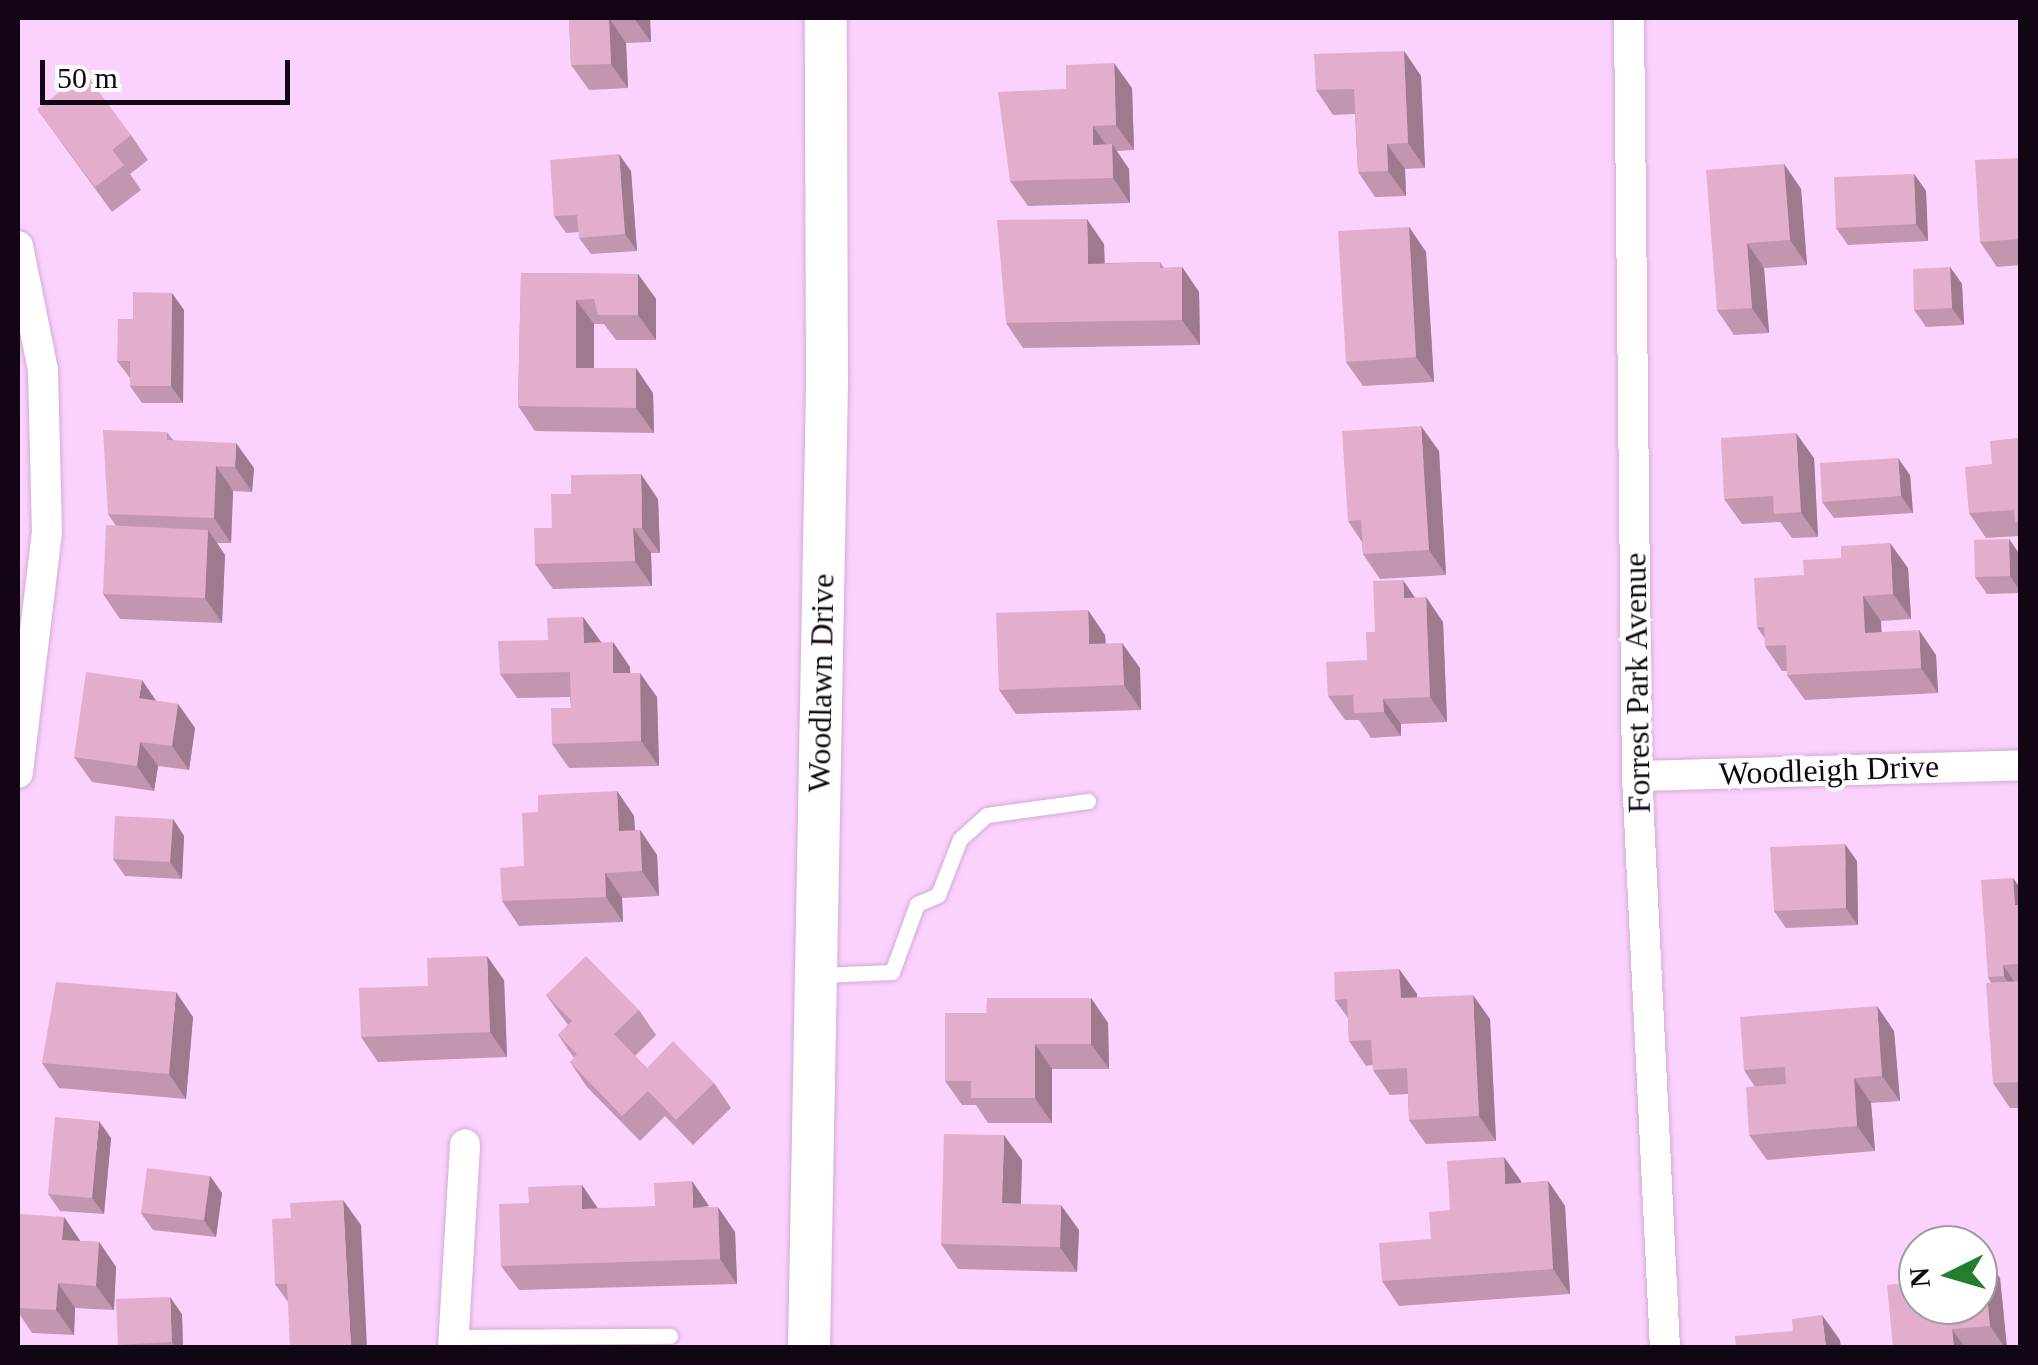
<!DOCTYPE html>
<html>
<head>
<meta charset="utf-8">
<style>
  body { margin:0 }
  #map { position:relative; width:2038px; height:1365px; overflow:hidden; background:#fad2fd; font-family:Georgia,serif }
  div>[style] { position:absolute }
  .roads { filter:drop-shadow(0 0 2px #d3abd5) drop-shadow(0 0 2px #d3abd5) }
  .lane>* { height:15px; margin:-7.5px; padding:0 7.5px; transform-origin:7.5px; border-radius:7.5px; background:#fff }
  .street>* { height:30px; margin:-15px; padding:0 15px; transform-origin:15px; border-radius:15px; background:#fff }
  .secondary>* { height:42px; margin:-21px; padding:0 21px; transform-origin:21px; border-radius:21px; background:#fff }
  .wall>* { inset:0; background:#c296af }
  .shaded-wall>* { inset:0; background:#9e7a8e }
  .building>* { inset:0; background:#e2aecb }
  span { translate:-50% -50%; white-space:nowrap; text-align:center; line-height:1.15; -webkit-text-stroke:8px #fff; paint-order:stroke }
  .street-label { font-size:32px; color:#130614 }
  .frame { position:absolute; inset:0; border:20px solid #130614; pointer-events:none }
  .north { position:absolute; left:1898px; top:1225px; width:100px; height:100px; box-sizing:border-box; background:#fff; border:2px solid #a19ba1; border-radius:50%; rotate:265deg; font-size:28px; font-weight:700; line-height:40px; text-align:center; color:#130614 }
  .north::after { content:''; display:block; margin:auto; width:35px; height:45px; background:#257e2d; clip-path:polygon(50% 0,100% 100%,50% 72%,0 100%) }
  .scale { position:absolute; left:40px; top:60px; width:250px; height:45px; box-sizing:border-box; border:5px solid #130614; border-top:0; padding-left:12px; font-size:30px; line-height:35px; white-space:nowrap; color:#130614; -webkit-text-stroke:8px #fff; paint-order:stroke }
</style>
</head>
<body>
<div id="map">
  <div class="roads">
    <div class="lane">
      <i style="left:820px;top:975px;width:72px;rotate:-2.4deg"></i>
      <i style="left:892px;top:972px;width:72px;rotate:-69.8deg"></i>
      <i style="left:917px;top:904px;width:23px;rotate:-23deg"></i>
      <i style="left:938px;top:895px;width:60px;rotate:-68.6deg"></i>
      <i style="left:960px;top:839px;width:36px;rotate:-42deg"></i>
      <i style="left:987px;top:815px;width:102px;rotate:-7.9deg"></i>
      <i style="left:453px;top:1337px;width:217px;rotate:-0.3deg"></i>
    </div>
    <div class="street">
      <i style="left:1629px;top:18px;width:758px;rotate:89.4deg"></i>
      <i style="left:1637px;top:776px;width:573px;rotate:87.2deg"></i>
      <i style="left:18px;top:246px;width:126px;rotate:78.6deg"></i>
      <i style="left:43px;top:370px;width:162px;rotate:88.6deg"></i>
      <i style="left:47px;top:532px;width:243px;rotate:96.9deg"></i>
      <i style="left:1637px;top:776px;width:383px;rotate:-1.6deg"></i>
      <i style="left:453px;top:1348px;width:204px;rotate:-86.6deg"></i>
    </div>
    <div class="secondary">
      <i style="left:809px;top:1348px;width:965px;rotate:-88.93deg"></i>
      <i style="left:827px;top:383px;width:365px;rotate:-90.2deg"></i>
    </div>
  </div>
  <div class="wall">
    <i style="clip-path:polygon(569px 18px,650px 18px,651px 42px,626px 43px,628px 88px,589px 90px,571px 65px)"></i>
    <i style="clip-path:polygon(1404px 51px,1421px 76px,1425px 168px,1405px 169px,1406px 196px,1375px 197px,1358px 172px,1355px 114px,1333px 115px,1316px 90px)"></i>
    <i style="clip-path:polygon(1132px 88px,1134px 150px,1116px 151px,1129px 169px,1130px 203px,1028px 206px,1010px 181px)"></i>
    <i style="clip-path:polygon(37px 109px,131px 135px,148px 160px,130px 174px,141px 190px,112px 212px)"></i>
    <i style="clip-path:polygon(2020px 158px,2020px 265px,1997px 267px,1980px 242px)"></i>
    <i style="clip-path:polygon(1784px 164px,1801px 189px,1807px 265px,1764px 268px,1769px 333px,1734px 335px,1717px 310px)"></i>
    <i style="clip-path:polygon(631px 171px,637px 251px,591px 254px,579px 238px,579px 232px,566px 233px,554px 216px)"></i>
    <i style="clip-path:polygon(1914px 174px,1926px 191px,1928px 241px,1848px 245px,1836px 228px)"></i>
    <i style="clip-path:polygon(1409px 227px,1426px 252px,1434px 382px,1363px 386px,1346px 362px)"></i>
    <i style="clip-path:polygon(1104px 244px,1105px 263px,1160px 262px,1164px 268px,1182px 267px,1199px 292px,1200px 345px,1023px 348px,1006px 323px)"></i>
    <i style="clip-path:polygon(1950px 267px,1962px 284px,1964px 325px,1926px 327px,1914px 310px)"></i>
    <i style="clip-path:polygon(521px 273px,638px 274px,656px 299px,656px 340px,616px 340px,604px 324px,594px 324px,594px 368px,653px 393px,654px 433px,535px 431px,518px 406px)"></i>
    <i style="clip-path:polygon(184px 310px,183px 403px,142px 403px,130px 386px,130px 378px,117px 361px,133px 319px)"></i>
    <i style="clip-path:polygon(167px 432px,173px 440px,254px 468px,252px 492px,233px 491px,231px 543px,217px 543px,225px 555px,222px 623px,120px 619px,103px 594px,116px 526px,108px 514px)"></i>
    <i style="clip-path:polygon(2018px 438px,2020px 441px,2020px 536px,1986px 538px,1969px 513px,1992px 464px)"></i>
    <i style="clip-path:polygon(1439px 451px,1446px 575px,1380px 579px,1363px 554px,1362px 542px,1348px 521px)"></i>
    <i style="clip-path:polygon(1814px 458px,1818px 537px,1792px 538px,1780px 522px,1742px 524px,1724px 499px)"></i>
    <i style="clip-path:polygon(1910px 475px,1913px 513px,1834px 518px,1822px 502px)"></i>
    <i style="clip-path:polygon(658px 499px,660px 553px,651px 553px,652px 586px,553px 589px,535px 564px,552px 528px)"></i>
    <i style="clip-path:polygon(2009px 539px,2020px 555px,2020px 593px,1987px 594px,1975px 577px)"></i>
    <i style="clip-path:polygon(1908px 568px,1911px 619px,1881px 621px,1881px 632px,1936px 655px,1938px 693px,1805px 700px,1787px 675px,1787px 671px,1782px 671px,1765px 646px,1765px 639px,1757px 627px)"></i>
    <i style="clip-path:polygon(1415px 598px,1443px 622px,1447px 722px,1401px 724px,1401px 736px,1371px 738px,1359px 720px,1345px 720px,1328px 696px,1367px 660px,1375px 632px)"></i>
    <i style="clip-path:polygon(583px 617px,601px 642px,630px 667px,630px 673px,657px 697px,659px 766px,569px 768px,552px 744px,571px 708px,570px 697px,517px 698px,500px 674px)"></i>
    <i style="clip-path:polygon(1105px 635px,1106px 644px,1140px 668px,1141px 710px,1016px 714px,999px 690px)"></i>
    <i style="clip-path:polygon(156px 701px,178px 704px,195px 728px,189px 770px,158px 766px,154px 791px,92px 782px,74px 757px)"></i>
    <i style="clip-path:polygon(617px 791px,634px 816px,635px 830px,640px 830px,657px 855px,659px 896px,622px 898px,623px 922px,519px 926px,502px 901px,524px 866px,538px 812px)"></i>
    <i style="clip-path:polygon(173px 819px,184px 836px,182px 879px,125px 876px,113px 859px)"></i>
    <i style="clip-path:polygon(1857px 861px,1858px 925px,1786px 928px,1774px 911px)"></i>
    <i style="clip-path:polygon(2013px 878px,2020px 888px,2020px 1108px,2010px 1108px,1993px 1083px,1991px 983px,1988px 977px)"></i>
    <i style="clip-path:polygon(1399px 969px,1417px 994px,1417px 997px,1490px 1019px,1496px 1141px,1426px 1144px,1409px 1120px,1408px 1094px,1390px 1095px,1373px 1070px,1373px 1065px,1366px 1066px,1349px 1041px,1348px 1018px,1335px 1000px)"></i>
    <i style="clip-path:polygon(504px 980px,507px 1057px,378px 1062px,361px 1037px)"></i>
    <i style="clip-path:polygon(546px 995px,639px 1010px,656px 1035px,635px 1056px,647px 1068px,714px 1083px,731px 1108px,693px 1145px,665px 1116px,640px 1141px,587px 1087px,570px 1062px,574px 1058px,558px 1035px,568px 1025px)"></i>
    <i style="clip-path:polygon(1091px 998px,1108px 1023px,1109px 1069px,1052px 1069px,1052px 1123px,988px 1123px,976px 1105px,962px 1105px,945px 1081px,986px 1013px)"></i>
    <i style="clip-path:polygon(193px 1017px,186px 1099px,59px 1088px,42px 1063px)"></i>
    <i style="clip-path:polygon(1894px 1031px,1900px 1101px,1871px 1103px,1875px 1151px,1767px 1160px,1749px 1135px,1755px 1087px,1744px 1070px)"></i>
    <i style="clip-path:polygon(111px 1138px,104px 1214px,60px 1211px,48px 1194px)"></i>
    <i style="clip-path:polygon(1022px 1160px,1021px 1204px,1079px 1230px,1077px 1272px,958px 1269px,941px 1244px)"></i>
    <i style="clip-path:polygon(210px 1176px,222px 1193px,216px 1237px,153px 1230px,141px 1213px)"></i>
    <i style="clip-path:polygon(1521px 1181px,1521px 1183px,1548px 1181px,1565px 1206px,1570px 1294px,1399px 1306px,1382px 1281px,1431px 1239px,1450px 1210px)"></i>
    <i style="clip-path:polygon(529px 1203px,598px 1208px,709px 1207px,735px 1232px,737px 1284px,519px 1290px,501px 1266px)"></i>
    <i style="clip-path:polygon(64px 1217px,80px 1241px,99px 1242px,116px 1267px,114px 1310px,75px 1308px,74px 1335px,32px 1333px,18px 1312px,18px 1262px)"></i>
    <i style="clip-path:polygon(361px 1225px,288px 1302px,275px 1284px)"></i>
    <i style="clip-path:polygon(2000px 1278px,2007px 1348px,1893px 1348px)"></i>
    <i style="clip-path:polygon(182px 1314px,183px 1348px,120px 1348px,118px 1345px)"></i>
  </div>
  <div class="shaded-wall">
    <i style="clip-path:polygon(609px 18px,626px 43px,628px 88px,611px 64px)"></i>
    <i style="clip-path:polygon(634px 18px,650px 18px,651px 42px)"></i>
    <i style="clip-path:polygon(1404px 51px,1421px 76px,1425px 168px,1408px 143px)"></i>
    <i style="clip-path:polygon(1114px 63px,1132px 88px,1134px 150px,1116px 125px)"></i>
    <i style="clip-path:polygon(1093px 126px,1110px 151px,1093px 145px)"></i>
    <i style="clip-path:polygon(1112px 144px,1129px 169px,1130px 203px,1113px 178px)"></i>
    <i style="clip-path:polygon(1387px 144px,1405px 169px,1406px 196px,1388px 171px)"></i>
    <i style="clip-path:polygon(619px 154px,631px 171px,637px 251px,625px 234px)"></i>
    <i style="clip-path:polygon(1784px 164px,1801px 189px,1807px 265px,1790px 240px)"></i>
    <i style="clip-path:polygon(1914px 174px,1926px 191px,1928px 241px,1916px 224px)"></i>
    <i style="clip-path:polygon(1087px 219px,1104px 244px,1105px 289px,1088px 264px)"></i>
    <i style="clip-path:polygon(1409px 227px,1426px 252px,1434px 382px,1416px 357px)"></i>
    <i style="clip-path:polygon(1747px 243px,1764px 268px,1769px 333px,1752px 308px)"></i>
    <i style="clip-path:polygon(1182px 267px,1199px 292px,1200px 345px,1182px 320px)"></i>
    <i style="clip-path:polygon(1950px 267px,1962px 284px,1964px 325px,1952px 308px)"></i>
    <i style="clip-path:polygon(638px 274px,656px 299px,656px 340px,638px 315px)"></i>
    <i style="clip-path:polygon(172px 293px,184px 310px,183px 403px,171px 386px)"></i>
    <i style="clip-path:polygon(576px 300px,594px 324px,594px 393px,576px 368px)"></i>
    <i style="clip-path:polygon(636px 368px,653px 393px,654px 433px,636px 408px)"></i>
    <i style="clip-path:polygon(1421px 426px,1439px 451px,1446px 575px,1429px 550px)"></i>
    <i style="clip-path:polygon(1796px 433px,1814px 458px,1818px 537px,1801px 512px)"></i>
    <i style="clip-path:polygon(236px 443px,254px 468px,252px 492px,235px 467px)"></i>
    <i style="clip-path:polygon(1898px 458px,1910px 475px,1913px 513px,1901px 496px)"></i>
    <i style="clip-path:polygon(216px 466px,233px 491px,231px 543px,214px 518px)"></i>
    <i style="clip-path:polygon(641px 474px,658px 499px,660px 553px,642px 528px)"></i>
    <i style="clip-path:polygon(633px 528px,651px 553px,652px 586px,635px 561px)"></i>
    <i style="clip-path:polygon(208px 530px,225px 555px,222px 623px,205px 598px)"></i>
    <i style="clip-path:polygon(2009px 539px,2020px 555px,2020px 591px,2010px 576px)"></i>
    <i style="clip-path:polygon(1890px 543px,1908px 568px,1911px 619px,1893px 594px)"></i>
    <i style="clip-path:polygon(1403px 580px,1420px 605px,1404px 598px)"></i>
    <i style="clip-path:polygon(1863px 596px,1881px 621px,1883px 658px,1865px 633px)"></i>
    <i style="clip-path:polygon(1426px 597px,1443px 622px,1447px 722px,1430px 697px)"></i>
    <i style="clip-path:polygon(1088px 610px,1105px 635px,1107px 669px,1089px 644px)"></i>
    <i style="clip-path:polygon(583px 617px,601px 642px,584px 643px)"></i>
    <i style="clip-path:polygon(1919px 630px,1936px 655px,1938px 693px,1921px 668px)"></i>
    <i style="clip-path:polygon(613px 642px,630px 667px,631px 698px,613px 673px)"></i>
    <i style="clip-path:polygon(1122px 643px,1140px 668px,1141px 710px,1124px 685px)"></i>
    <i style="clip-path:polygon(640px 673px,657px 697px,659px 766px,641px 741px)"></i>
    <i style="clip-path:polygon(142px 680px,159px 705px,139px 698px)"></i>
    <i style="clip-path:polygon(1383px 699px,1401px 724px,1401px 736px,1384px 712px)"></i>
    <i style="clip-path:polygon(178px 704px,195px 728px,189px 770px,172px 746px)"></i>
    <i style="clip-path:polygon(140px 742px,158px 766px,154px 791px,137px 766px)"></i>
    <i style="clip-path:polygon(617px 791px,634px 816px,636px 856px,619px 831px)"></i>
    <i style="clip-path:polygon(173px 819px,184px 836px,182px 879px,170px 862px)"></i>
    <i style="clip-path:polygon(640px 830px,657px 855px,659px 896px,642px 871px)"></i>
    <i style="clip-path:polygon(1845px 844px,1857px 861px,1858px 925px,1846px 908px)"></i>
    <i style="clip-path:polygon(605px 873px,622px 898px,623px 922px,606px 897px)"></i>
    <i style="clip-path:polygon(2013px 878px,2020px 888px,2020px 913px,2015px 905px)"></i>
    <i style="clip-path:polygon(487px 956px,504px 980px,507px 1057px,490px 1032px)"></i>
    <i style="clip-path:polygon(2003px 965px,2020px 990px,2020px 1000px,2004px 976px)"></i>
    <i style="clip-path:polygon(1399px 969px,1417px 994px,1418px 1023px,1401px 998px)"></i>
    <i style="clip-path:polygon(176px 992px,193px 1017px,186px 1099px,169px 1074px)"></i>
    <i style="clip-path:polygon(1473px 995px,1490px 1019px,1496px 1141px,1479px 1116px)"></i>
    <i style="clip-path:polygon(1091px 998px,1108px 1023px,1109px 1069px,1091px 1044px)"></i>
    <i style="clip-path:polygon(1877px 1006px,1894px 1031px,1900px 1101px,1882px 1076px)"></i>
    <i style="clip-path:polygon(1035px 1044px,1052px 1069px,1052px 1123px,1035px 1098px)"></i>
    <i style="clip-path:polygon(1854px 1078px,1871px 1103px,1875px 1151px,1857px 1126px)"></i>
    <i style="clip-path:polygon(99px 1121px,111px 1138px,104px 1214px,92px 1198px)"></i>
    <i style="clip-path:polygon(1004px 1135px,1022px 1160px,1020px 1228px,1002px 1203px)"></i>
    <i style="clip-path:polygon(1504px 1157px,1521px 1181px,1523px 1209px,1505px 1184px)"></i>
    <i style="clip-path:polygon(210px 1176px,222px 1193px,216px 1237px,204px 1220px)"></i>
    <i style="clip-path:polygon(692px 1181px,709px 1206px,693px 1208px)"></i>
    <i style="clip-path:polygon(1548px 1181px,1565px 1206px,1570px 1294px,1553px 1269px)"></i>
    <i style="clip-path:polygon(582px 1185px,599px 1210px,582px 1209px)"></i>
    <i style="clip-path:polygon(343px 1200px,361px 1225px,367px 1348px,351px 1348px)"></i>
    <i style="clip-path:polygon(1061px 1205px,1079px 1230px,1077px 1272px,1060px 1247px)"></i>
    <i style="clip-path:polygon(718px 1207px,735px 1232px,737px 1284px,720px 1259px)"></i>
    <i style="clip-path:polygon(64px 1217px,81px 1242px,62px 1240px)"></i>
    <i style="clip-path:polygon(99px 1242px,116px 1267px,114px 1310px,96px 1286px)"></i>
    <i style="clip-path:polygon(1983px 1253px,2000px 1278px,2007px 1348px,2005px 1348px,1990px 1326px)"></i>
    <i style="clip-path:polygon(58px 1283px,75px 1308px,74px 1335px,56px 1310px)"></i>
    <i style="clip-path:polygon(170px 1297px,182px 1314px,183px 1348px,176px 1348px,172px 1342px)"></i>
    <i style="clip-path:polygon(1822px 1315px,1840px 1340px,1841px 1348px,1826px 1348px)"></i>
    <i style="clip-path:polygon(1952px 1329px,1965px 1348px,1954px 1348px)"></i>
  </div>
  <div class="building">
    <i style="clip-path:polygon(569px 18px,618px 18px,609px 18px,611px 64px,571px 65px)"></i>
    <i style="clip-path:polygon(1404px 51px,1408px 143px,1387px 144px,1388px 171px,1358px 172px,1354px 89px,1316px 90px,1314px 54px)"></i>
    <i style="clip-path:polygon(1114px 63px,1116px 125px,1093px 126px,1093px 145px,1112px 144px,1113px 178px,1010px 181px,998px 92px,1066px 89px,1066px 65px)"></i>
    <i style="clip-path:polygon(85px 73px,131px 135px,112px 150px,124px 165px,95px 187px,37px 109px)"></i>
    <i style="clip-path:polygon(619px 154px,625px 234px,579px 238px,577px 215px,554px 216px,550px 160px)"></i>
    <i style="clip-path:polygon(2020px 158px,2020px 239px,1980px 242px,1975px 160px)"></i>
    <i style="clip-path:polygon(1784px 164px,1790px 240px,1747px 243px,1752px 308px,1717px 310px,1706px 170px)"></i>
    <i style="clip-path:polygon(1914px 174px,1916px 224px,1836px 228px,1834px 177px)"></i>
    <i style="clip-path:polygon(1087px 219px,1088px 264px,1160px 262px,1160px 268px,1182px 267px,1182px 320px,1006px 323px,997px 220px)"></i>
    <i style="clip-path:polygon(1409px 227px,1416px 357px,1346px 362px,1338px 231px)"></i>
    <i style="clip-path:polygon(1950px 267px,1952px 308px,1914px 310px,1913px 269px)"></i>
    <i style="clip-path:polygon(521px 273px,638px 274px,638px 315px,598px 315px,594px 299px,576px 300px,576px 368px,636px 368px,636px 408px,518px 406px)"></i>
    <i style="clip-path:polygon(133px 292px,172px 293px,171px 386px,130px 386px,130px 361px,117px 361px,118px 319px,133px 319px)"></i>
    <i style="clip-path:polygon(1421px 426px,1429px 550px,1363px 554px,1361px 520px,1348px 521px,1342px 431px)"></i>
    <i style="clip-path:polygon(103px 430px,167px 432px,167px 440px,236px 443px,235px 467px,216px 466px,214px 518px,108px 514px)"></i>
    <i style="clip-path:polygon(1796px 433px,1801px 512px,1774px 514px,1773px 496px,1724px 499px,1721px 438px)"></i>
    <i style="clip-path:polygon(2018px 438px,2020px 462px,2020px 522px,2015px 522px,2014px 510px,1969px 513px,1965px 467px,1992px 464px,1990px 441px)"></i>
    <i style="clip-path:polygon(1898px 458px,1901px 496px,1822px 502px,1820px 463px)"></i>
    <i style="clip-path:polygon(641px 474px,642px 528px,633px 528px,635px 561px,535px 564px,534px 528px,552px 528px,551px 494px,571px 494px,571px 475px)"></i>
    <i style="clip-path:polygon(106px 525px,208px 530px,205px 598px,103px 594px)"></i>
    <i style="clip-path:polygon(2009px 539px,2010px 576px,1975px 577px,1974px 540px)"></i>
    <i style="clip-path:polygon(1890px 543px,1893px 594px,1863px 596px,1865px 633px,1919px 630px,1921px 668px,1787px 675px,1786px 645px,1765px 646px,1764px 627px,1757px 627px,1754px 578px,1804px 575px,1803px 560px,1841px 558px,1841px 546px)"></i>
    <i style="clip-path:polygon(1403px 580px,1404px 598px,1426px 597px,1430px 697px,1383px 699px,1384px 712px,1354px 713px,1353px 695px,1328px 696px,1326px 662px,1367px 660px,1366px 632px,1375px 632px,1373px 581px)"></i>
    <i style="clip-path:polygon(1088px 610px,1089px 644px,1122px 643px,1124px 685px,999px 690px,996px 613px)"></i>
    <i style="clip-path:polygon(583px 617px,584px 643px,613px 642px,613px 673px,640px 673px,641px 741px,552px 744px,551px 708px,571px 708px,570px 672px,500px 674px,498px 641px,548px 640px,547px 618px)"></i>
    <i style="clip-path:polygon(86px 672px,142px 680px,139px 698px,178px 704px,172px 746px,140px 742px,137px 766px,74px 757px)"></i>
    <i style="clip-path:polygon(617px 791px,619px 831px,640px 830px,642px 871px,605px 873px,606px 897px,502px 901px,500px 868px,524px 866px,522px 813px,538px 812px,538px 795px)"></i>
    <i style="clip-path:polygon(115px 816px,173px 819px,170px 862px,113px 859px)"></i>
    <i style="clip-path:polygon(1845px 844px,1846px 908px,1774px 911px,1770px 847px)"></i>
    <i style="clip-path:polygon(2013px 878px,2015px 905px,2020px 905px,2020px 964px,2003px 965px,2004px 976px,1988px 977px,1981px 880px)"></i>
    <i style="clip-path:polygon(487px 956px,490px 1032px,361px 1037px,359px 988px,428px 986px,427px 958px)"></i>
    <i style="clip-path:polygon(586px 956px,639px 1010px,614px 1034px,647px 1068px,673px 1041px,714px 1083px,676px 1120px,648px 1091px,622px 1116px,570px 1062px,577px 1054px,558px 1035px,572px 1021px,546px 995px)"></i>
    <i style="clip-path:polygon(1399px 969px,1401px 998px,1473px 995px,1479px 1116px,1409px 1120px,1407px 1068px,1373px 1070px,1371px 1040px,1349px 1041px,1347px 999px,1335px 1000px,1334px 972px)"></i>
    <i style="clip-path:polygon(2020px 981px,2020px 1082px,1993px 1083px,1986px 983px)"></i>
    <i style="clip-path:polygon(56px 982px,176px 992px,169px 1074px,42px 1063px)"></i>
    <i style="clip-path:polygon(987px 998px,1091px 998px,1091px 1044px,1035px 1044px,1035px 1098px,971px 1098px,971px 1081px,945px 1081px,945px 1013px,986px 1013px)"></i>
    <i style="clip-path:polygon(1877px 1006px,1882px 1076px,1854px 1078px,1857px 1126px,1749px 1135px,1746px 1087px,1786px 1084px,1785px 1067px,1744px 1070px,1740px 1017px)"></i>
    <i style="clip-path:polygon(55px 1117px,99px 1121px,92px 1198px,48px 1194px)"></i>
    <i style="clip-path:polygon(944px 1134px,1004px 1135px,1002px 1203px,1061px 1205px,1060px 1247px,941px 1244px)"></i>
    <i style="clip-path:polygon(1504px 1157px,1505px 1184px,1548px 1181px,1553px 1269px,1382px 1281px,1379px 1243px,1431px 1239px,1429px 1212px,1450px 1210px,1447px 1161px)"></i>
    <i style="clip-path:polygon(147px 1168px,210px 1176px,204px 1220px,141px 1213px)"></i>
    <i style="clip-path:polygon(692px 1181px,693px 1208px,718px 1207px,720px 1259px,501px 1266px,499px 1204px,529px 1203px,528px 1187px,582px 1185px,582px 1209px,655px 1206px,654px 1183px)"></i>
    <i style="clip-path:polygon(343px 1200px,351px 1348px,290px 1348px,287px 1284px,275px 1284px,272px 1219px,291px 1218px,290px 1203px)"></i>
    <i style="clip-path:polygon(20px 1214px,64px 1217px,62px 1240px,99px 1242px,96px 1286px,58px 1283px,56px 1310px,18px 1308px,18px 1262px)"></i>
    <i style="clip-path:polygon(1978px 1253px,1983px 1253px,1990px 1326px,1952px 1329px,1954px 1348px,1893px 1348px,1887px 1285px,1918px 1282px,1918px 1305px,1978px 1305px)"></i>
    <i style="clip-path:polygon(170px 1297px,172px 1342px,118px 1345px,116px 1299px)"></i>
    <i style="clip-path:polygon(1822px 1315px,1826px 1348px,1736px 1348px,1735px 1336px,1793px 1331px,1792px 1319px)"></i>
  </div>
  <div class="street-label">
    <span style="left:821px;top:683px;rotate:-89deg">Woodlawn Drive</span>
    <span style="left:1637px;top:683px;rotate:-91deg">Forrest Park Avenue</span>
    <span style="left:1829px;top:770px;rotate:-2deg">Woodleigh Drive</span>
  </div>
  <div class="frame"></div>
  <div class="north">N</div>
  <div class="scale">50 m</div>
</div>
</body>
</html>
